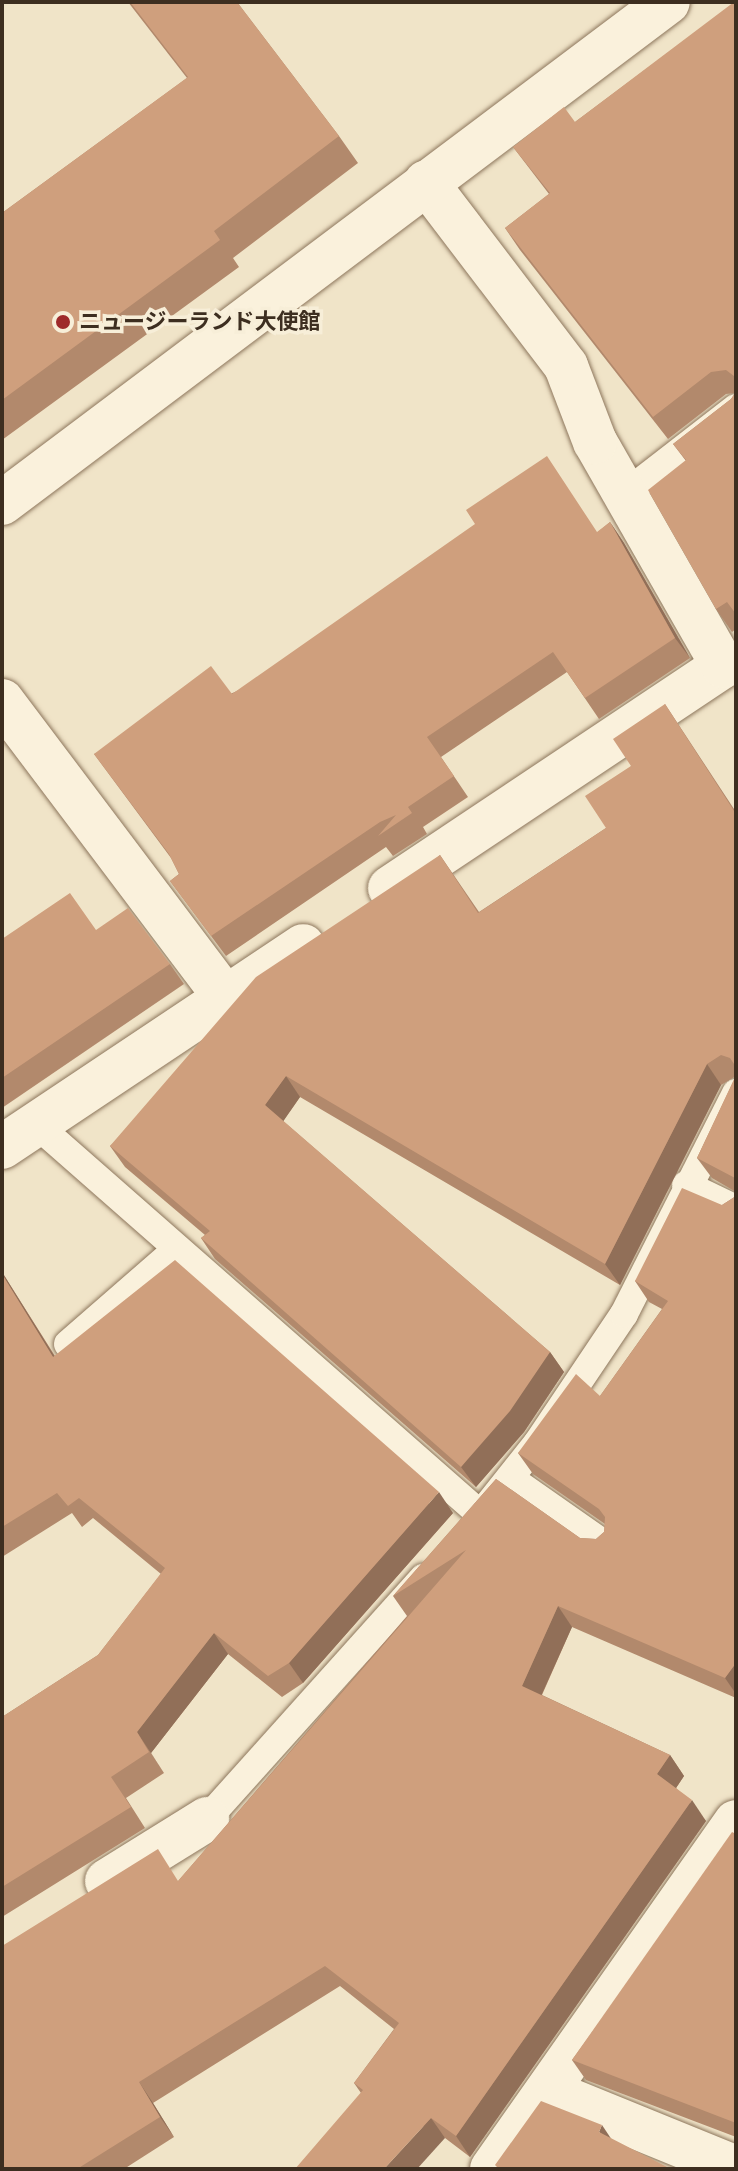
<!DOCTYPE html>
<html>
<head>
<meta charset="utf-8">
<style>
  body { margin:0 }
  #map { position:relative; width:738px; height:2171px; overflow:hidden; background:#f0e4c8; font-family:"Crimson Pro","Noto Sans JP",serif }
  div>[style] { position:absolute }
  .roads { filter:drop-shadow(0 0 2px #8d765c) drop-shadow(0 0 2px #8d765c) }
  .lane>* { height:28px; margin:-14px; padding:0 14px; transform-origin:14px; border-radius:14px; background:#faf1dc }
  .street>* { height:44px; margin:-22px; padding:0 22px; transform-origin:22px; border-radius:22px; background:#faf1dc }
  .secondary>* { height:44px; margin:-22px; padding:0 22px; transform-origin:22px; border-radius:22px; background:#faf1dc }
  .wall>* { inset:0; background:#b2896c }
  .shaded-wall>* { inset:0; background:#916f58 }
  .building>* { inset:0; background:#cf9f7d }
  .dots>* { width:22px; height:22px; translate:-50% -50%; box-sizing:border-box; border:4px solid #f7eed8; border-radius:50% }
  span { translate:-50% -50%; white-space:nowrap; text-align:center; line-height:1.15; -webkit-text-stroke:7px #f7eed8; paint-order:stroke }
  .poi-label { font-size:22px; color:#3d2e20; font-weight:700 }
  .left { translate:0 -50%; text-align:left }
  .frame { position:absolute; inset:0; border:4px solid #3d2e20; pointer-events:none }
</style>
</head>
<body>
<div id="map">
  <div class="roads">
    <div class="lane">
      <i style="left:625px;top:494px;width:140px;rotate:-37.8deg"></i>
      <i style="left:37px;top:1125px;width:590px;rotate:41.29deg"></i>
      <i style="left:686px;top:1185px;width:55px;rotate:25.6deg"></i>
      <i style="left:68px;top:1344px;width:143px;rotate:-41deg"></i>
      <i style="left:511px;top:1479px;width:113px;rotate:35deg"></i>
      <i style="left:480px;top:1515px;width:93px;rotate:-51.5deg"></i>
      <i style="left:538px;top:1442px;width:154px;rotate:-56.1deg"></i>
      <i style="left:624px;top:1314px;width:248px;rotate:-63.1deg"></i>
      <i style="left:207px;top:1819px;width:324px;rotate:-48.1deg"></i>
    </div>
    <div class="street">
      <i style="left:2px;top:701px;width:372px;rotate:53deg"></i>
      <i style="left:390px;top:888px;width:400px;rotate:-33.7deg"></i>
      <i style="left:723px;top:666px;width:258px;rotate:-119.7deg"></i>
      <i style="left:595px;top:442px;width:81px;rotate:-110.9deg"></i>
      <i style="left:566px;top:366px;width:231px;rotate:-127.3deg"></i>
      <i style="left:2px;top:1147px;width:362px;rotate:-33.7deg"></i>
      <i style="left:107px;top:1881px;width:118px;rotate:-31.8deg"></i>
      <i style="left:550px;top:2092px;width:201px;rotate:22.2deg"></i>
      <i style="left:492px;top:2169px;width:424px;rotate:-54.9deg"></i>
    </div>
    <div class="secondary">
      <i style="left:2px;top:503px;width:833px;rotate:-36.95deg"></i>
    </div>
  </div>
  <div class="wall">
    <i style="clip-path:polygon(128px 2px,237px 2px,339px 136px,358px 163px,233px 258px,239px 267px,2px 440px,2px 213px,187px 78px)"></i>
    <i style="clip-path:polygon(736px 2px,736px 629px,732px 632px,716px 609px,686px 461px,673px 444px,731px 399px,735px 393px,726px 394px,668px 439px,520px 250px,505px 228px,549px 194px,513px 147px,575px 122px)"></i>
    <i style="clip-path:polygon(610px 522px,624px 543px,690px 658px,599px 719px,567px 672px,441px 757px,468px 797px,423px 827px,427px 834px,393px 856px,386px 847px,226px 956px,170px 881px,179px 874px,171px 858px,94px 754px,598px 532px)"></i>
    <i style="clip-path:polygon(665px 704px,736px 812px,736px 1192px,712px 1178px,697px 1158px,736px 1076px,721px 1085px,620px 1285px,300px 1097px,283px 1121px,550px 1352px,564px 1372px,524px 1432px,476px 1487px,215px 1259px,201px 1238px,205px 1235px,125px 1167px,110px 1146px,440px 855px,479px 912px,606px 828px,631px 766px)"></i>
    <i style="clip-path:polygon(96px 930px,170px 964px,184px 984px,2px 1108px,2px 939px)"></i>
    <i style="clip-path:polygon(736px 1196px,736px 1698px,572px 1627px,542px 1695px,670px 1755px,684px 1776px,676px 1788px,706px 1821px,470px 2157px,445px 2138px,361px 2093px,354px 2083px,394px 2029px,340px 1986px,153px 2103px,174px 2137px,124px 2169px,2px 2169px,179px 1880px,407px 1616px,393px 1596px,496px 1479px,580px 1538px,596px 1539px,604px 1532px,605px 1524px,533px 1474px,518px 1453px,600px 1396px,662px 1309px,649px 1302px,635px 1281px,722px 1205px)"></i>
    <i style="clip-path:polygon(2px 1272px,55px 1356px,453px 1513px,303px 1683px,282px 1697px,228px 1654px,151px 1753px,164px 1773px,126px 1798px,145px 1828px,2px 1917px,2px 1717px,98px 1655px,161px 1574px,93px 1518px,82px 1527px,72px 1513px,2px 1557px)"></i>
    <i style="clip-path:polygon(736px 1834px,736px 2137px,586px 2080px,572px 2060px)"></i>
  </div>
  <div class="shaded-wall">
    <i style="clip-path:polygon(610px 522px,624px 543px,690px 658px,675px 638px)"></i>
    <i style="clip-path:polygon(707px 1064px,721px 1085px,620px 1285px,605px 1264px)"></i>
    <i style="clip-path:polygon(286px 1076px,300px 1097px,280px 1126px,265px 1105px)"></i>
    <i style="clip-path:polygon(2px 1272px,68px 1378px,53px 1357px,2px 1274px)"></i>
    <i style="clip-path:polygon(550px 1352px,564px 1372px,524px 1432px,476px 1487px,461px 1467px)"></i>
    <i style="clip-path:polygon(439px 1492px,453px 1513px,303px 1683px,289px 1663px)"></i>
    <i style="clip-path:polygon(558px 1606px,572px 1627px,536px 1707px,522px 1686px)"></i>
    <i style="clip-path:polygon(214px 1633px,228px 1654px,151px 1753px,164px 1773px,137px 1732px)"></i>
    <i style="clip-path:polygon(736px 1663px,736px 1694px,725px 1678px)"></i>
    <i style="clip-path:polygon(670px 1755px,684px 1776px,672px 1794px,657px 1774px)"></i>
    <i style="clip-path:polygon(692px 1800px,706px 1821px,470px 2157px,456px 2136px)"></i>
    <i style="clip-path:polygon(139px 2082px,153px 2103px,174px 2137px,160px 2117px)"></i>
    <i style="clip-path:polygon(431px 2118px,445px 2138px,417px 2169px,384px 2169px)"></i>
    <i style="clip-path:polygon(602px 2125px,616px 2146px,599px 2132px)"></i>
  </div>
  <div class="building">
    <i style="clip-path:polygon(130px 2px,237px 2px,339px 136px,214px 231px,220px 240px,2px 400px,2px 213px,188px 77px)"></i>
    <i style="clip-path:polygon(734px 2px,736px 2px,736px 389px,734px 376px,726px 370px,711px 372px,653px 417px,505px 228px,550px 193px,513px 147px,564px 107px,575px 122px)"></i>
    <i style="clip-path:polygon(736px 392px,736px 614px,727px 602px,716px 609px,648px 490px,686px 460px,673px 444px,731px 399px)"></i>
    <i style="clip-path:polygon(547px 456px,597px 532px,610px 522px,675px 638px,585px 698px,553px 652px,427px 737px,454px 776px,408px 807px,412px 813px,378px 836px,396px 815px,380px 822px,211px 936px,170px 881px,179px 874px,169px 854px,94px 754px,211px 666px,232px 694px,475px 524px,466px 510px)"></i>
    <i style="clip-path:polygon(665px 704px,736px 814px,736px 1067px,730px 1058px,721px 1055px,707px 1064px,605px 1264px,286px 1076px,265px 1105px,550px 1352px,510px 1411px,461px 1467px,201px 1238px,210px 1231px,110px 1146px,256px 977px,440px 855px,478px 913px,606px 828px,585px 796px,631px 766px,613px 739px)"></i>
    <i style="clip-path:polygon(70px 893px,96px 930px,128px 908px,170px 964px,2px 1078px,2px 939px)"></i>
    <i style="clip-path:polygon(736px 1075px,736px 1192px,735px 1178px,697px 1158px)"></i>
    <i style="clip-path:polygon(682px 1188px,722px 1205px,736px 1196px,736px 1663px,725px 1678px,558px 1606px,522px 1686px,670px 1755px,657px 1774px,692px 1800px,456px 2136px,431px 2118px,384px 2169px,295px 2169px,363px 2090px,354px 2083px,399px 2023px,325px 1966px,139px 2082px,160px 2117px,77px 2169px,2px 2169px,2px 1946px,158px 1849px,178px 1881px,466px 1550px,393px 1596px,496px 1479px,580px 1538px,596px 1539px,604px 1532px,605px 1517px,599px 1509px,518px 1453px,576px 1374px,600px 1396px,668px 1301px,635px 1281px)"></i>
    <i style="clip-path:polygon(175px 1260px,439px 1492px,289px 1663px,268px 1676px,214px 1633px,137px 1732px,149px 1752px,111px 1777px,131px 1807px,2px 1887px,2px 1717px,98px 1655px,165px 1568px,79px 1498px,68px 1506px,57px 1493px,2px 1527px,2px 1274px,53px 1357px)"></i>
    <i style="clip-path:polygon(732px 1832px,736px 1834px,736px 2123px,572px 2060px)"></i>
    <i style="clip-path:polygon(541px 2101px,602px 2125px,599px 2132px,671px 2169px,499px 2169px,495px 2165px)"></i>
  </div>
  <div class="dots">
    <i style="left:63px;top:322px;background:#9e2a2b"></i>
  </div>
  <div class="poi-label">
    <span class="left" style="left:79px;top:322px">ニュージーランド大使館</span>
  </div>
  <div class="frame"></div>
</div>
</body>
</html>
